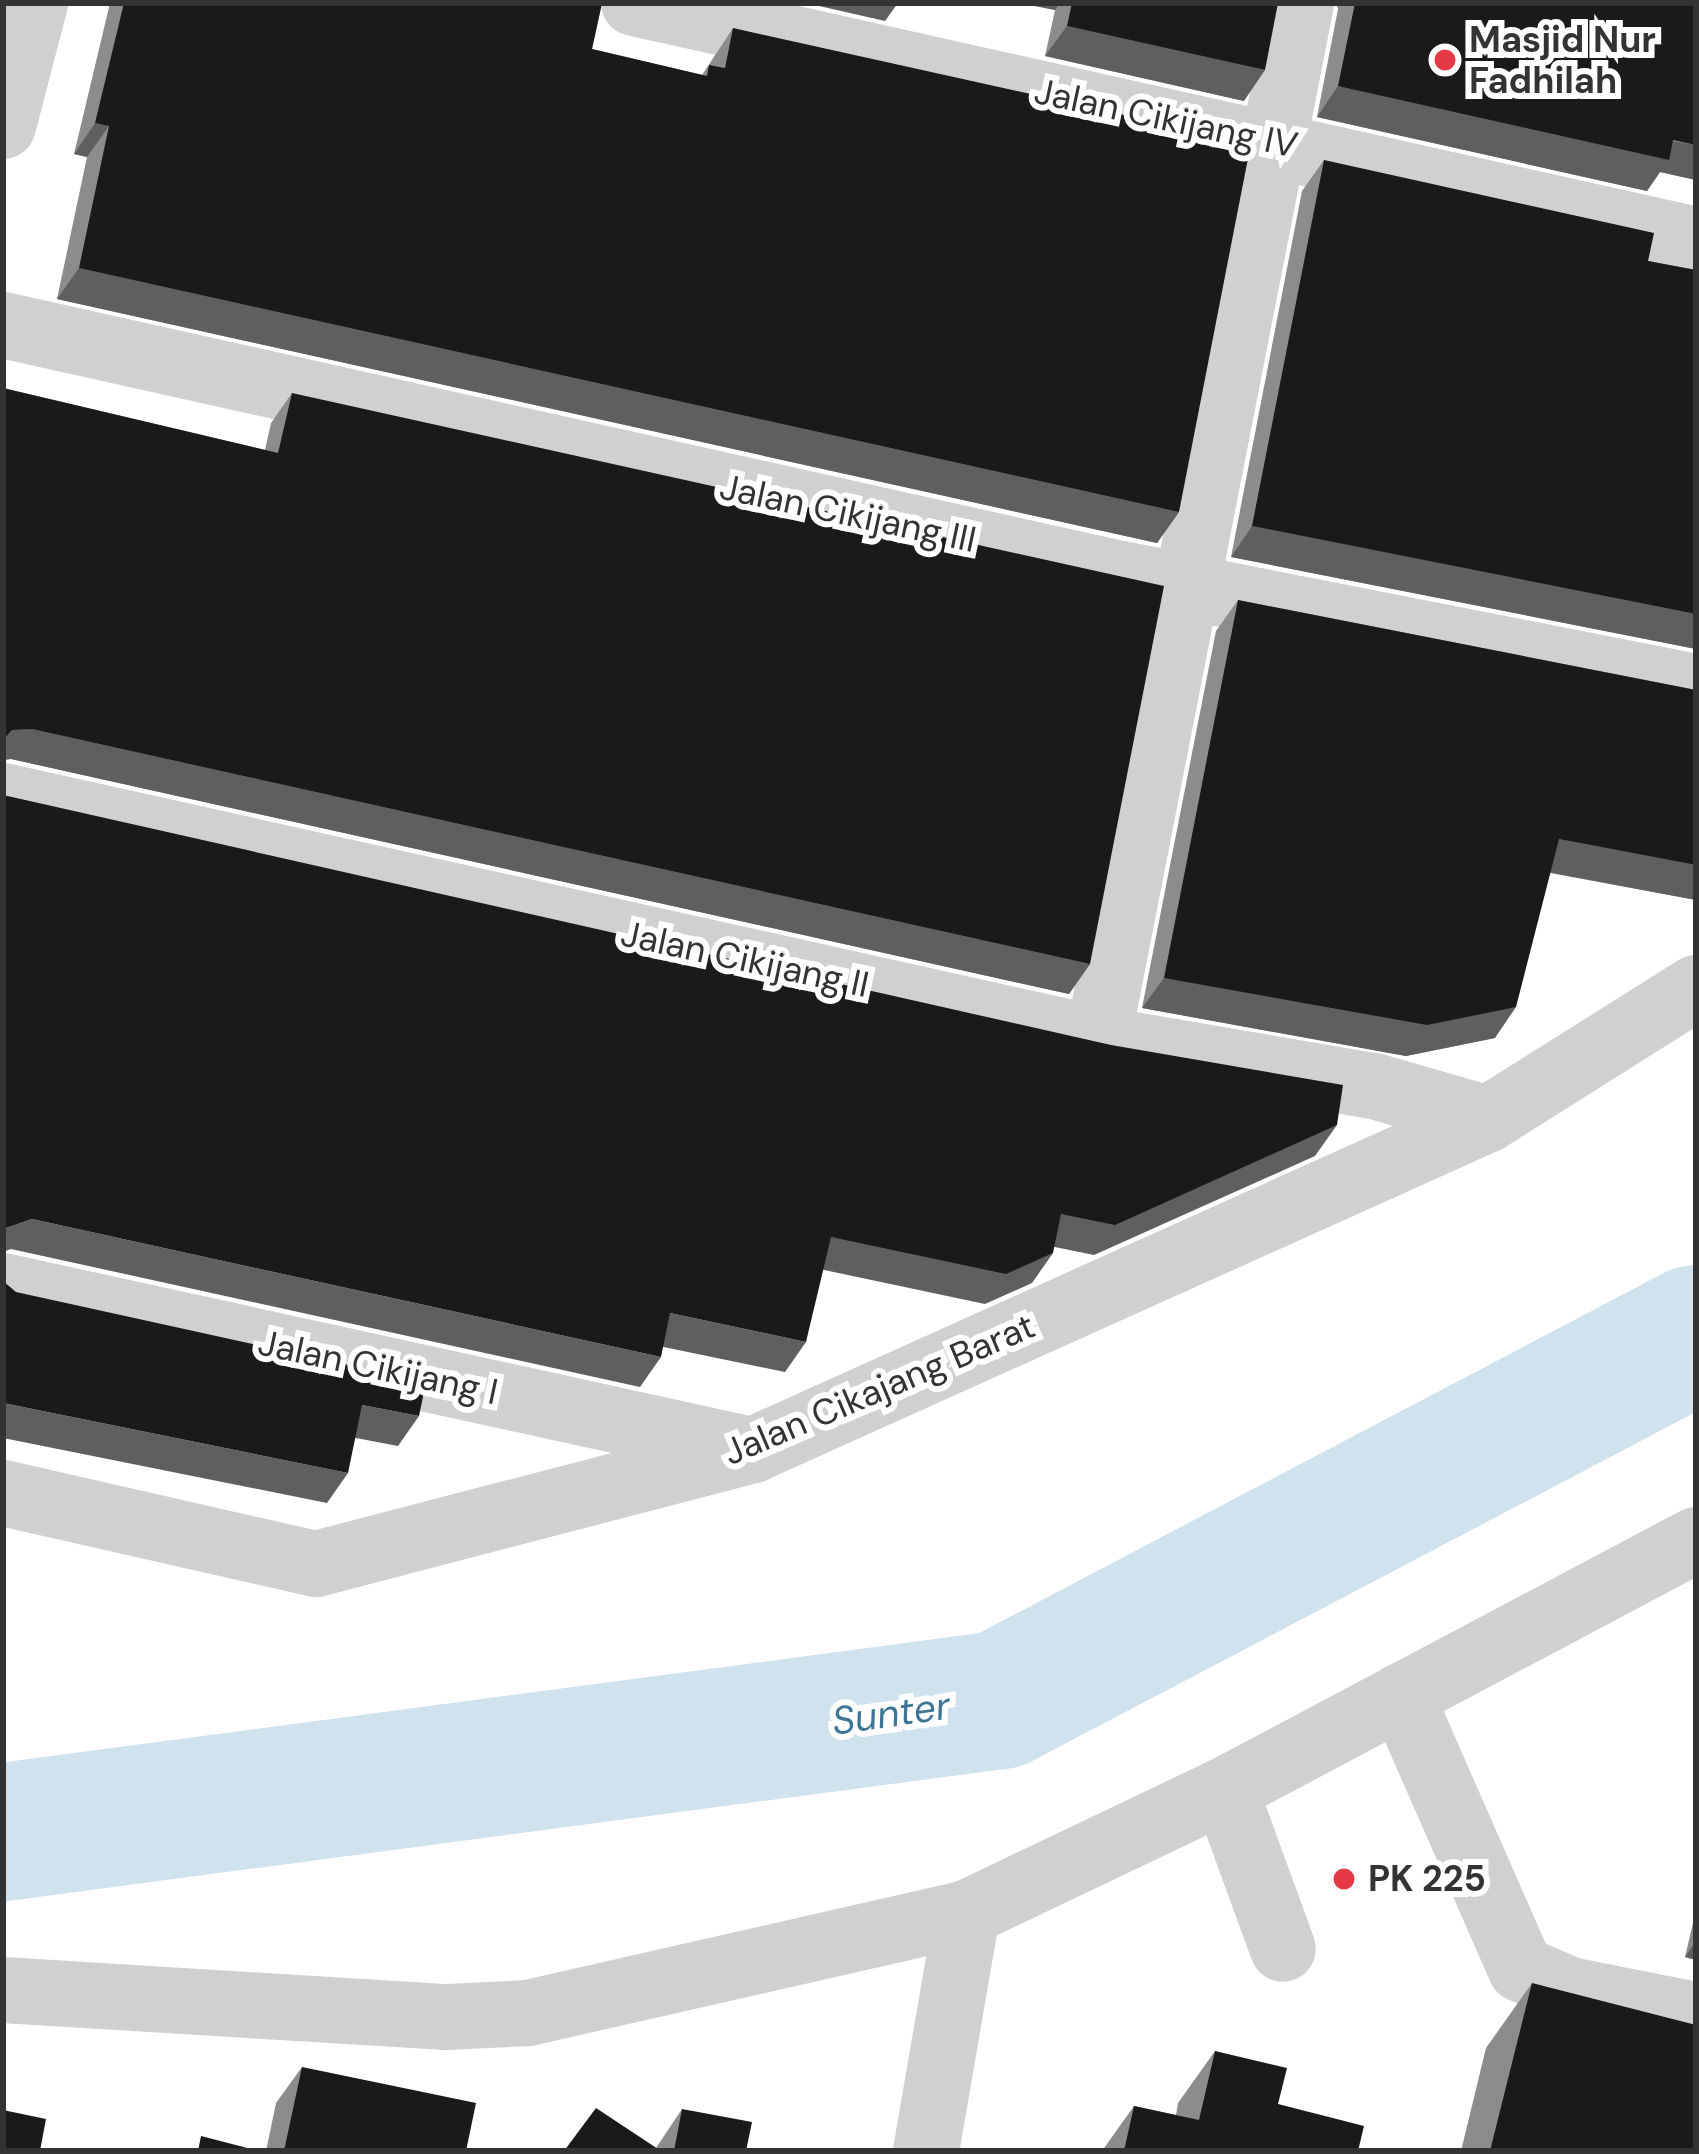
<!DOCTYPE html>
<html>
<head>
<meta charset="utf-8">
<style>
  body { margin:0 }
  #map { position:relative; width:1699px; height:2154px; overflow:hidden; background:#fff; font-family:"DM Sans",sans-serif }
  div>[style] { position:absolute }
  .river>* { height:138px; margin:-69px; padding:0 69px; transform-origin:69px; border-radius:69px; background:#cfe2ee }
  .minor>* { height:66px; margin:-33px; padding:0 33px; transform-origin:33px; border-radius:33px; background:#d0d0d0 }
  .wall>* { inset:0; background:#8c8c8c }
  .shaded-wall>* { inset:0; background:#5f5f5f }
  .building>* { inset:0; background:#1a1a1a }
  .dots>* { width:33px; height:33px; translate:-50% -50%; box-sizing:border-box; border:6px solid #fff; border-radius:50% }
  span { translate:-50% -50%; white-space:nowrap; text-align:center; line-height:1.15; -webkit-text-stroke:12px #fff; paint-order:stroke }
  .poi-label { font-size:36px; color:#333; font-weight:700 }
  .left { translate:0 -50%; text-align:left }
  .street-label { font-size:36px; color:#333 }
  .water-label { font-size:39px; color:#3f7597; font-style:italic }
  .frame { position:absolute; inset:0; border:6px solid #333; pointer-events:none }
</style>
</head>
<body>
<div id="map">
  <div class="river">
    <i style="left:3px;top:1832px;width:1006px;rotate:-7.54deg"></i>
    <i style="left:1000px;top:1700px;width:786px;rotate:-27.74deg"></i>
  </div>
  <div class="minor">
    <i style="left:634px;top:3px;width:1088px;rotate:12.58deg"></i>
    <i style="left:3px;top:126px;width:127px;rotate:-75.4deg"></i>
    <i style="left:3px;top:325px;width:1145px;rotate:12.56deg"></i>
    <i style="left:1121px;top:574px;width:586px;rotate:11.12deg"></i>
    <i style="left:3px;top:796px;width:1122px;rotate:12.51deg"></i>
    <i style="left:1098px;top:1039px;width:280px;rotate:9.7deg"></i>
    <i style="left:1374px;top:1086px;width:119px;rotate:16.1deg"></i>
    <i style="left:1098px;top:1039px;width:1056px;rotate:-78.91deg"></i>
    <i style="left:3px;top:1286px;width:758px;rotate:12.35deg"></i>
    <i style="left:3px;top:1493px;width:321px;rotate:12.8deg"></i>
    <i style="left:316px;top:1564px;width:452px;rotate:-14.6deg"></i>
    <i style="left:753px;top:1450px;width:806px;rotate:-24.24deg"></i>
    <i style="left:1488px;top:1119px;width:246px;rotate:-32.2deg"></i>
    <i style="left:1401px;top:1696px;width:298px;rotate:66.3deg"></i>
    <i style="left:1521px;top:1969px;width:53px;rotate:23.2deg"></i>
    <i style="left:1570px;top:1990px;width:128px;rotate:11.2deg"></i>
    <i style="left:1225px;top:1790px;width:169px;rotate:70deg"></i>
    <i style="left:3px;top:1990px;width:445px;rotate:3.5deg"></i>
    <i style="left:447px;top:2017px;width:81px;rotate:-2.8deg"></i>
    <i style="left:528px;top:2013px;width:450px;rotate:-12.8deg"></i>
    <i style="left:926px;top:2151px;width:242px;rotate:-80.2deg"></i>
    <i style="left:967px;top:1913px;width:286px;rotate:-25.5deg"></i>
    <i style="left:1225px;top:1790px;width:533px;rotate:-27.96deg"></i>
  </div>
  <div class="wall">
    <i style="clip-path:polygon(110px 3px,602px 3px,592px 49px,702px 75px,733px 28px,1179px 512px,1157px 543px,57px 299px,87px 157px,74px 154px)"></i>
    <i style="clip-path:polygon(1020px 3px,1278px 3px,1244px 101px,1045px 56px,1055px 10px)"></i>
    <i style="clip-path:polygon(1336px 3px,1696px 3px,1696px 180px,1660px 172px,1647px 191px,1317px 117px,1338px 9px)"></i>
    <i style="clip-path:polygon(1324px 160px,1648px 261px,1696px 270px,1696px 649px,1231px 557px,1302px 191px)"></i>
    <i style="clip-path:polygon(3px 388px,265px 450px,271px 423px,292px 393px,1090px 964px,1069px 994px,11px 759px,3px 760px)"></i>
    <i style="clip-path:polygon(1238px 600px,1696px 690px,1696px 900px,1550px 873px,1495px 1038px,1406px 1056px,1142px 1008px,1216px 631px)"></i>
    <i style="clip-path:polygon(1696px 1910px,1696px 1960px,1685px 1957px)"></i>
    <i style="clip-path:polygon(1532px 1983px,1696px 2151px,1461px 2151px,1486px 2048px)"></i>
    <i style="clip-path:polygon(1215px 2051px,1278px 2104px,1358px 2151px,1102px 2151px,1134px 2106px,1176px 2115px,1178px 2103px)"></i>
    <i style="clip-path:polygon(302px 2067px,466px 2151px,266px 2151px,276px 2103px)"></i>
    <i style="clip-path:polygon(682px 2109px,746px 2151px,564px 2151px,656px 2148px)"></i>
  </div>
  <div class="shaded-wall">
    <i style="clip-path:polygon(806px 3px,898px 3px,885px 21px)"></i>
    <i style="clip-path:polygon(1020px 3px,1060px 3px,1055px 10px)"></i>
    <i style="clip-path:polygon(1067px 26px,1265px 70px,1244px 101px,1045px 56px)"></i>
    <i style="clip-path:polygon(1338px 86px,1696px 145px,1696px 180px,1660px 172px,1647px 191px,1317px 117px)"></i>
    <i style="clip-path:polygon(95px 123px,109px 126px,87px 157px,74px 154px)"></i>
    <i style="clip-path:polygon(79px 268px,1179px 512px,1157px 543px,57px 299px)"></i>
    <i style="clip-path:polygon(1252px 526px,1696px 614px,1696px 649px,1231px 557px)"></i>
    <i style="clip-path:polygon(32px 729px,1090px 964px,1069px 994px,11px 759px,3px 760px,3px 740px,12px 730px)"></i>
    <i style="clip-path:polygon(1559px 839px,1696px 865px,1696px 900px,1537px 870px)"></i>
    <i style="clip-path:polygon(1164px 978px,1516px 1007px,1495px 1038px,1406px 1056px,1142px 1008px)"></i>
    <i style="clip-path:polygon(1337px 1125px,1315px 1156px,1094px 1255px,1040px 1244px,1061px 1214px)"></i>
    <i style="clip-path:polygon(32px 1219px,661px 1357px,640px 1387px,11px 1249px,3px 1252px,3px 1229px)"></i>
    <i style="clip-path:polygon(831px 1237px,1053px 1253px,1032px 1283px,985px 1304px,810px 1267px)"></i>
    <i style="clip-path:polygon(670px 1313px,806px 1342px,785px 1372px,649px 1344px)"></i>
    <i style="clip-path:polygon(3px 1403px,348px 1473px,327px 1503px,3px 1438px)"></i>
    <i style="clip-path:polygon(362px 1405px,419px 1416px,398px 1446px,340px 1435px)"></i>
    <i style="clip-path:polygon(1696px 1941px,1696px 1960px,1685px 1957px)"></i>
  </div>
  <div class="building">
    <i style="clip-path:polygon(124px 3px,602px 3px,592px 49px,707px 76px,709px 65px,725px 68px,733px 28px,1251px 143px,1179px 512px,79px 268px,109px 126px,95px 123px)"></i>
    <i style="clip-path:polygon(1072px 3px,1278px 3px,1265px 70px,1067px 26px)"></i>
    <i style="clip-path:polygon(1355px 3px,1696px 3px,1696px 145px,1673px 140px,1669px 160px,1338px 86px)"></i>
    <i style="clip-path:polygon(1324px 160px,1654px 233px,1648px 261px,1696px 270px,1696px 614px,1252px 526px)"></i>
    <i style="clip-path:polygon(3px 388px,278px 453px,292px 393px,1164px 586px,1090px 964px,32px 729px,12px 730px,3px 740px)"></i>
    <i style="clip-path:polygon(1238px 600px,1696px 690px,1696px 865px,1559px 839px,1516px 1007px,1427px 1025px,1164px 978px)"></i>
    <i style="clip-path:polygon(3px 795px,1111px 1045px,1343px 1085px,1337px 1125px,1115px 1225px,1061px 1214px,1053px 1253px,1006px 1274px,831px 1237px,806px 1342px,670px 1313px,661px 1357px,32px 1219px,3px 1229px)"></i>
    <i style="clip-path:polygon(3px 1281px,16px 1292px,426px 1382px,419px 1416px,362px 1405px,348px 1473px,3px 1403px)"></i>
    <i style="clip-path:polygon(1532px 1983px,1696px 2025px,1696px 2151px,1490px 2151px)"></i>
    <i style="clip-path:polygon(1215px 2051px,1287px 2068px,1278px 2104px,1364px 2126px,1358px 2151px,1124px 2151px,1134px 2106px,1199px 2120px)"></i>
    <i style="clip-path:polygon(302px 2067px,476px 2103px,466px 2151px,284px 2151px)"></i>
    <i style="clip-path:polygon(596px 2108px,661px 2151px,564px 2151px)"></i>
    <i style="clip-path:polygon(682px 2109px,752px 2122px,746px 2151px,674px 2151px)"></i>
    <i style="clip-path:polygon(3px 2110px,46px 2119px,40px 2151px,3px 2151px)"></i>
    <i style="clip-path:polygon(201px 2136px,259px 2151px,198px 2151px)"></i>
  </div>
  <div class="dots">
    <i style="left:1445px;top:60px;background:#e63946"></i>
    <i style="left:1344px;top:1879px;background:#e63946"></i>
  </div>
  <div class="poi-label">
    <span class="left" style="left:1469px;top:60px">Masjid Nur<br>Fadhilah</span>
    <span class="left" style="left:1368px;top:1879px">PK 225</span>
  </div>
  <div class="street-label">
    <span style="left:1166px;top:118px;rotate:12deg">Jalan Cikijang IV</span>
    <span style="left:848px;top:513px;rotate:12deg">Jalan Cikijang III</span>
    <span style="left:745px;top:959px;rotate:12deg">Jalan Cikijang II</span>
    <span style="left:378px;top:1367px;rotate:12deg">Jalan Cikijang I</span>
    <span style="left:879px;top:1389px;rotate:-23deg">Jalan Cikajang Barat</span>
  </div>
  <div class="water-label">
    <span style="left:891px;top:1714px;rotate:-8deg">Sunter</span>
  </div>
  <div class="frame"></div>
</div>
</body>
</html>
